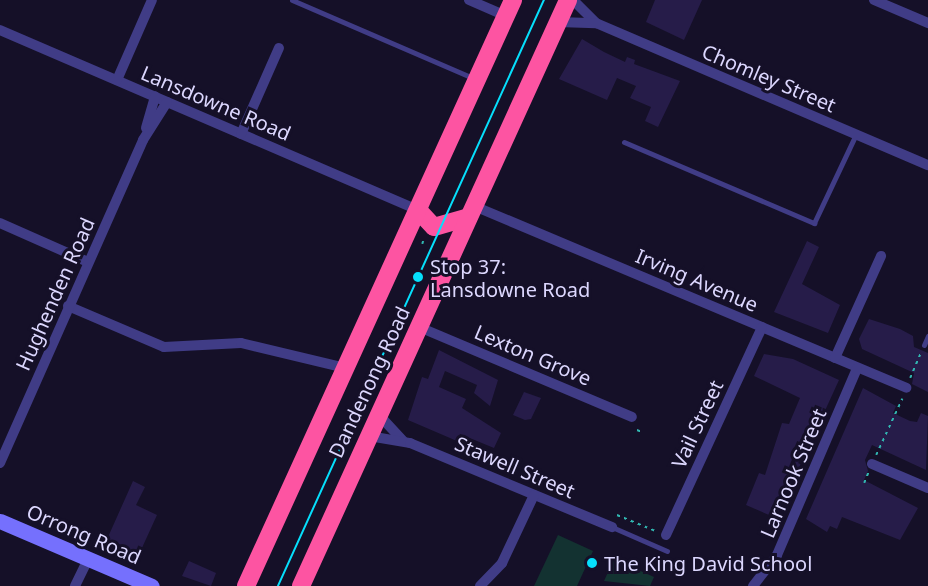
<!DOCTYPE html>
<html>
<head>
<meta charset="utf-8">
<style>
  body { margin:0 }
  #map { position:relative; width:928px; height:586px; overflow:hidden; background:#151028; font-family:"Noto Sans",sans-serif }
  div>[style] { position:absolute }
  .green>* { inset:0; background:#133231 }
  .building>* { inset:0; background:#261c49 }
  .path>* { height:1.5px; margin-top:-0.75px; transform-origin:0; background:repeating-linear-gradient(90deg,#31b8b2 0 3px,transparent 0 7.5px) }
  .lane>* { height:5px; margin:-2.5px; padding:0 2.5px; transform-origin:2.5px; border-radius:2.5px; background:#403c86 }
  .street>* { height:10px; margin:-5px; padding:0 5px; transform-origin:5px; border-radius:5px; background:#403c86 }
  .secondary>* { height:15px; margin:-7.5px; padding:0 7.5px; transform-origin:7.5px; border-radius:7.5px; background:#7570fd }
  .highway>* { height:18px; margin:-9px; padding:0 9px; transform-origin:9px; border-radius:9px; background:#fd54a2 }
  .tram>* { height:1.5px; margin:-0.75px; padding:0 0.75px; transform-origin:0.75px; border-radius:0.75px; background:#06dffc }
  .dots>* { width:16px; height:16px; translate:-50% -50%; box-sizing:border-box; border:3px solid #151028; border-radius:50% }
  span { translate:-50% -50%; white-space:nowrap; text-align:center; line-height:1.15; -webkit-text-stroke:6px #151028; paint-order:stroke }
  .street-label { font-size:20px; color:#dcd7fe }
  .poi-label { font-size:20px; color:#dcd7fe }
  .left { translate:0 -50%; text-align:left }
</style>
</head>
<body>
<div id="map">
  <div class="green">
    <i style="clip-path:polygon(558px 535px,593px 551px,577px 586px,534px 586px)"></i>
    <i style="clip-path:polygon(614px 559px,654px 577px,650px 586px,604px 581px)"></i>
  </div>
  <div class="building">
    <i style="clip-path:polygon(655px 0,702px 0,684px 40px,646px 22px)"></i>
    <i style="clip-path:polygon(582px 39px,604px 52px,625px 62px,627px 57px,635px 60px,634px 64px,680px 81px,658px 127px,645px 121px,651px 107px,630px 98px,636px 86px,617px 78px,607px 100px,559px 79px)"></i>
    <i style="clip-path:polygon(807px 241px,819px 247px,802px 284px,840px 305px,828px 333px,774px 312px)"></i>
    <i style="clip-path:polygon(869px 319px,900px 329px,913px 336px,914px 347px,928px 353px,928px 392px,912px 384px,914px 373px,862px 349px,859px 339px)"></i>
    <i style="clip-path:polygon(439px 350px,498px 380px,490px 406px,474px 393px,477px 385px,445px 371px,439px 387px,466px 399px,462px 408px,501px 433px,494px 448px,460px 434px,457px 441px,408px 420px,422px 377px,428px 379px)"></i>
    <i style="clip-path:polygon(764px 354px,793px 359px,839px 380px,776px 518px,746px 505px,759px 473px,765px 475px,782px 423px,789px 424px,800px 398px,754px 376px)"></i>
    <i style="clip-path:polygon(863px 388px,896px 406px,893px 413px,910px 421px,917px 422px,921px 413px,928px 416px,926px 470px,872px 445px,865px 460px,868px 471px,864px 480px,918px 508px,900px 540px,842px 517px,837px 529px,830px 526px,827px 532px,806px 519px)"></i>
    <i style="clip-path:polygon(524px 392px,541px 398px,531px 419px,525px 420px,513px 415px)"></i>
    <i style="clip-path:polygon(133px 481px,145px 487px,136px 505px,157px 515px,136px 561px,104px 546px)"></i>
    <i style="clip-path:polygon(189px 561px,216px 573px,211px 586px,182px 576px)"></i>
  </div>
  <div class="path">
    <i style="left:422px;top:244px;width:3px;rotate:-72deg"></i>
    <i style="left:910px;top:378px;width:28px;rotate:-67deg"></i>
    <i style="left:637px;top:430px;width:5px;rotate:22deg"></i>
    <i style="left:876px;top:455px;width:62px;rotate:-65.1deg"></i>
    <i style="left:864px;top:483px;width:11px;rotate:-68deg"></i>
    <i style="left:617px;top:515px;width:44px;rotate:22.5deg"></i>
  </div>
  <div class="lane">
    <i style="left:292px;top:0;width:197px;rotate:23.3deg"></i>
    <i style="left:624px;top:142px;width:207px;rotate:23.1deg"></i>
    <i style="left:814px;top:223px;width:98px;rotate:-64.7deg"></i>
    <i style="left:924px;top:345px;width:10px;rotate:-66deg"></i>
    <i style="left:612px;top:527px;width:60px;rotate:23.6deg"></i>
  </div>
  <div class="street">
    <i style="left:469px;top:0;width:40px;rotate:23.4deg"></i>
    <i style="left:573px;top:0;width:33px;rotate:45deg"></i>
    <i style="left:596px;top:23px;width:361px;rotate:23.2deg"></i>
    <i style="left:874px;top:0;width:59px;rotate:23.1deg"></i>
    <i style="left:558px;top:22px;width:38px;rotate:2deg"></i>
    <i style="left:0;top:30px;width:455px;rotate:23.3deg"></i>
    <i style="left:117px;top:80px;width:87px;rotate:-66.4deg"></i>
    <i style="left:146px;top:128px;width:33px;rotate:-74deg"></i>
    <i style="left:241px;top:134px;width:94px;rotate:-66.2deg"></i>
    <i style="left:474px;top:206px;width:469px;rotate:22.8deg"></i>
    <i style="left:0;top:223px;width:96px;rotate:23.9deg"></i>
    <i style="left:68px;top:306px;width:104px;rotate:23.1deg"></i>
    <i style="left:164px;top:347px;width:77px;rotate:-3deg"></i>
    <i style="left:241px;top:343px;width:108px;rotate:13.4deg"></i>
    <i style="left:419px;top:327px;width:231px;rotate:22.9deg"></i>
    <i style="left:835px;top:358px;width:112px;rotate:-65.7deg"></i>
    <i style="left:379px;top:415px;width:35px;rotate:47deg"></i>
    <i style="left:369px;top:436px;width:42px;rotate:9.7deg"></i>
    <i style="left:410px;top:443px;width:219px;rotate:22.6deg"></i>
    <i style="left:0;top:463px;width:353px;rotate:-66.1deg"></i>
    <i style="left:143px;top:140px;width:45px;rotate:-57.7deg"></i>
    <i style="left:872px;top:464px;width:61px;rotate:23.2deg"></i>
    <i style="left:666px;top:535px;width:229px;rotate:-65.2deg"></i>
    <i style="left:75px;top:586px;width:30px;rotate:-64deg"></i>
    <i style="left:480px;top:586px;width:32px;rotate:-46deg"></i>
    <i style="left:502px;top:563px;width:75px;rotate:-64.8deg"></i>
    <i style="left:753px;top:586px;width:39px;rotate:-52deg"></i>
    <i style="left:777px;top:555px;width:203px;rotate:-66.8deg"></i>
  </div>
  <div class="secondary">
    <i style="left:0;top:521px;width:165px;rotate:23.2deg"></i>
  </div>
  <div class="highway">
    <i style="left:418px;top:210px;width:23px;rotate:47deg"></i>
    <i style="left:434px;top:227px;width:36px;rotate:-16deg"></i>
    <i style="left:246px;top:586px;width:644px;rotate:-65.5deg"></i>
    <i style="left:301px;top:586px;width:644px;rotate:-65.5deg"></i>
  </div>
  <div class="tram">
    <i style="left:278px;top:586px;width:644px;rotate:-65.59deg"></i>
  </div>
  <div class="dots">
    <i style="left:418px;top:277px;background:#06dffc"></i>
    <i style="left:592px;top:563px;background:#06dffc"></i>
  </div>
  <div class="street-label">
    <span style="left:769px;top:78px;rotate:23deg">Chomley Street</span>
    <span style="left:216px;top:103px;rotate:23deg">Lansdowne Road</span>
    <span style="left:697px;top:280px;rotate:23deg">Irving Avenue</span>
    <span style="left:55px;top:294px;rotate:-66deg">Hughenden Road</span>
    <span style="left:533px;top:355px;rotate:23deg">Lexton Grove</span>
    <span style="left:369px;top:382px;rotate:-65deg">Dandenong Road</span>
    <span style="left:697px;top:424px;rotate:-65deg">Vail Street</span>
    <span style="left:515px;top:467px;rotate:23deg">Stawell Street</span>
    <span style="left:793px;top:473px;rotate:-67deg">Larnook Street</span>
    <span style="left:84px;top:534px;rotate:23deg">Orrong Road</span>
  </div>
  <div class="poi-label">
    <span class="left" style="left:430px;top:278px">Stop 37:<br>Lansdowne Road</span>
    <span class="left" style="left:604px;top:563px">The King David School</span>
  </div>
</div>
</body>
</html>
